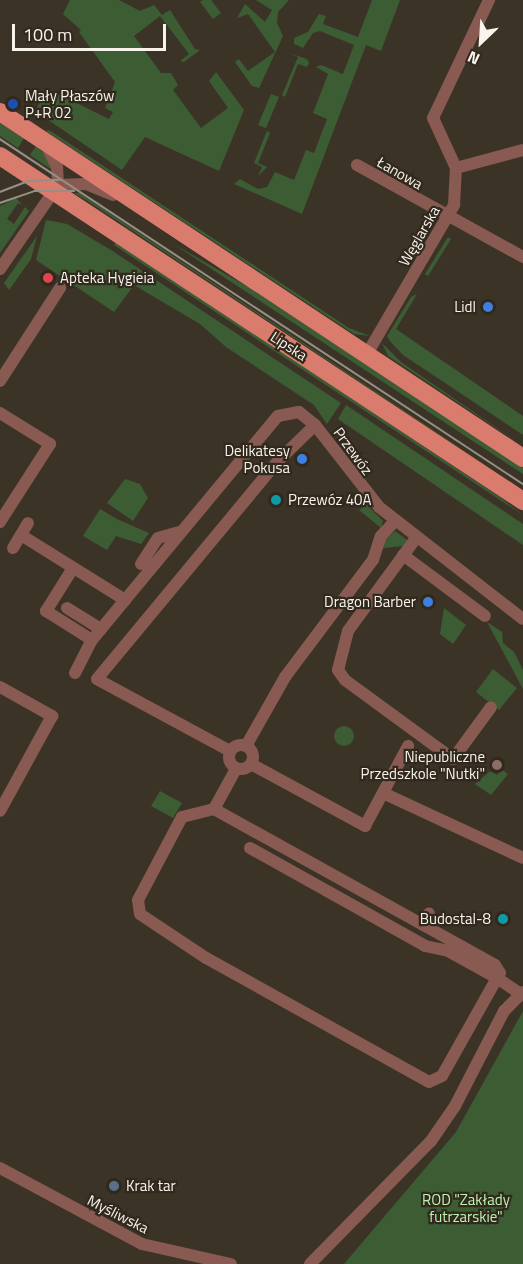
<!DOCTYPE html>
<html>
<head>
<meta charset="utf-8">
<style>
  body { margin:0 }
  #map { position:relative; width:523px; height:1264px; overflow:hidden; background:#3c3327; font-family:"Titillium Web",sans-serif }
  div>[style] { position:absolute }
  .green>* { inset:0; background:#3c5d34 }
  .round { border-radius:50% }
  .street>* { height:12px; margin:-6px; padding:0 6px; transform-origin:6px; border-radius:6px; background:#895a52 }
  .street>.ring { margin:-6px; padding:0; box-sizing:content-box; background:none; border:12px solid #895a52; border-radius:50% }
  .primary>* { height:18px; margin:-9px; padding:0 9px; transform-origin:9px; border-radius:9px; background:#d97c6d }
  .tram>* { height:1.5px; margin:-0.75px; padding:0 0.75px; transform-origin:0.75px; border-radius:0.75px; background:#968f85 }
  .dots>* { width:16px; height:16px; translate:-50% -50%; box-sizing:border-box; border:3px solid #31291d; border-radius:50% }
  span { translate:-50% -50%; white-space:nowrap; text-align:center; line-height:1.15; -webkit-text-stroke:4.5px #31291d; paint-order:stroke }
  .poi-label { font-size:15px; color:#f8f3eb }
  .left { translate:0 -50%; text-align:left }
  .right { translate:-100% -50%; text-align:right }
  .street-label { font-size:15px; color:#f8f3eb }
  .park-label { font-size:15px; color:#bbf4ae }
  .north { position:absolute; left:451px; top:12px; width:60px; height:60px; -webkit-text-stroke:4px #31291d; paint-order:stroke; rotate:205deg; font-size:16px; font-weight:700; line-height:24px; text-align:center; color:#f8f3eb }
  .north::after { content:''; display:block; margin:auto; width:21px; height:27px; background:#f8f3eb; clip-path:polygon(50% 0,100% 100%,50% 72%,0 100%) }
  .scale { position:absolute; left:12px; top:24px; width:154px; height:27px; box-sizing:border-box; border:3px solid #f8f3eb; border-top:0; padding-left:8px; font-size:18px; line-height:21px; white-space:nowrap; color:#f8f3eb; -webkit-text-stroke:4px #31291d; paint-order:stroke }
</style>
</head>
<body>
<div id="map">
  <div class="green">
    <i style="clip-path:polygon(70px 0,119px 0,140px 11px,154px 5px,162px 15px,170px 10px,195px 49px,200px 50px,184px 62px,180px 61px,189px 54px,160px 16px,134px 36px,161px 73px,171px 73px,178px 85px,173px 90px,201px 128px,228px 108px,209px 81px,216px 72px,244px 110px,219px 171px,145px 137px,122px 170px,35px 111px,48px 89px,109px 119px,113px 112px,105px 108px,115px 82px,79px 32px,81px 30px,63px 14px)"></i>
    <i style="clip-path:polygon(203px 0,211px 0,221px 13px,213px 19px,200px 2px)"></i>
    <i style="clip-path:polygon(256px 0,289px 0,278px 12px,277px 23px,283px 36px,259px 88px,252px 86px,235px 62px,239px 59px,248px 71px,275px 52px,248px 14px,237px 18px,245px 4px,265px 22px,272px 10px)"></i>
    <i style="clip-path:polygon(372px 0,400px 0,381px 51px,366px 45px,302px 214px,234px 184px,240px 179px,258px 189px,267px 187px,275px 172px,294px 180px,306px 150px,314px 153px,327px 119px,313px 113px,328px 74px,316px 67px,321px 65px,343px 74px,354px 45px,320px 31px,313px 33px,303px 48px,294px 44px,294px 38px,308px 32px,319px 14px,326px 16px,323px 24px,358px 37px)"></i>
    <i style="clip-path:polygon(289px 53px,307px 59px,309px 63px,307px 67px,298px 64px,285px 97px,282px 95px,298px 57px)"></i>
    <i style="clip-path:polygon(271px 94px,279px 97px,266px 128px,258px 125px)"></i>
    <i style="clip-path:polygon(0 123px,24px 138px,18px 148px,0 136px)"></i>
    <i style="clip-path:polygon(49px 130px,349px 328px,370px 336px,354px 334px,46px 131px)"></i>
    <i style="clip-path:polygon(267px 131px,270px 133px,258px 163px,267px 167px,258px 176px,262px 167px,254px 163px)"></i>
    <i style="clip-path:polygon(36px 146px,44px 153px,52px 170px,30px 155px)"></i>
    <i style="clip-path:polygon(74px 193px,79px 193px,523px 490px,89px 202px)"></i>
    <i style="clip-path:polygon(16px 198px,22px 205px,18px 203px,7px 219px,14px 224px,25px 207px,29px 211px,0 253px,0 206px)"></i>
    <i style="clip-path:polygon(46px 220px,67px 224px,111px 250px,341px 403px,327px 424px,314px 405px,226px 347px,200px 324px,134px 285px,114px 312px,36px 260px)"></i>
    <i style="clip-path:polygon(37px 236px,31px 259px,9px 290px,4px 283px)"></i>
    <i style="clip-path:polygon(448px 237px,451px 239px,428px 276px,425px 274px)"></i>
    <i style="clip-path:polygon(116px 242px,498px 496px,523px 515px,114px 245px)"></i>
    <i style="clip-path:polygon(172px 243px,248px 287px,523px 468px,523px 474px)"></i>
    <i style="clip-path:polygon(417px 294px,396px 329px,523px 416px,523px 435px,403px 355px,390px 341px,387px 336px,411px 297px)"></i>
    <i style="clip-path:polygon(382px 343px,401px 362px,523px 446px,388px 356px)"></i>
    <i style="clip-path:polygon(346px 405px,523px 524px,523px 545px,338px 419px)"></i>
    <i style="clip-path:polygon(125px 479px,140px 484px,148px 498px,133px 521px,107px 503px)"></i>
    <i style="clip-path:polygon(366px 504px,383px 521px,381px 528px,359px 510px)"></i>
    <i style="clip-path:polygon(100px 509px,117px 519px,149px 533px,141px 544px,116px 536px,107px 550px,83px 536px)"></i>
    <i style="clip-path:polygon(395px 531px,407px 540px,404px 546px,383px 548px,385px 540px)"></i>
    <i style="clip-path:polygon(444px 608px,466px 625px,453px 644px,440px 634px)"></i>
    <i style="clip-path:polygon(487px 622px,502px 632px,503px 643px,514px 652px,523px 670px,523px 689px)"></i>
    <i style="clip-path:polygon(493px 669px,517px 688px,499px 710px,476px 692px)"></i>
    <i class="round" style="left:334px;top:726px;width:20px;height:20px"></i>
    <i style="clip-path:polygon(501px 769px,508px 774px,491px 795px,475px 784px,490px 771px,497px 775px)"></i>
    <i style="clip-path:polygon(160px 791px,182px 803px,173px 818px,151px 806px)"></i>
    <i style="clip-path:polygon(523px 1011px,523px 1264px,344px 1264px,456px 1132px)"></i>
  </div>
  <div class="street">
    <i style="left:357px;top:165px;width:190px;rotate:29deg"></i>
    <i style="left:456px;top:168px;width:69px;rotate:-15deg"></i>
    <i style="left:58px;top:185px;width:28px;rotate:-2deg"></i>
    <i style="left:86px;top:184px;width:29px;rotate:22deg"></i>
    <i style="left:0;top:269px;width:102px;rotate:-55.4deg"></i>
    <i style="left:58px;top:185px;width:18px;rotate:-93deg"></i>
    <i style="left:57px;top:167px;width:25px;rotate:-116deg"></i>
    <i style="left:367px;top:354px;width:173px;rotate:-59.7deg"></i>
    <i style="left:454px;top:205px;width:37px;rotate:-87deg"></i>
    <i style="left:456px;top:168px;width:55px;rotate:-114.7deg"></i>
    <i style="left:433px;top:118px;width:131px;rotate:-64.6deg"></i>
    <i style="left:0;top:381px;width:111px;rotate:-57.2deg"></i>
    <i style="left:0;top:413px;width:59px;rotate:31.8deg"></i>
    <i style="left:50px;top:444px;width:93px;rotate:122.7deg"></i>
    <i style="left:21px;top:535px;width:123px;rotate:32deg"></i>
    <i style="left:125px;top:600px;width:239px;rotate:-50.3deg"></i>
    <i style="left:278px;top:416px;width:21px;rotate:-11deg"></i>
    <i style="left:299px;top:412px;width:21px;rotate:39deg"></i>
    <i style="left:315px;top:425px;width:104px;rotate:52deg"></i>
    <i style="left:379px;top:507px;width:182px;rotate:37.9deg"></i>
    <i style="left:416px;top:538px;width:115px;rotate:126.2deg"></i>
    <i style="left:348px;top:631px;width:40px;rotate:104.4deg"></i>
    <i style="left:338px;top:670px;width:12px;rotate:55deg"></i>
    <i style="left:345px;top:680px;width:134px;rotate:36.2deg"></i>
    <i style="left:453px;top:759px;width:64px;rotate:-53.8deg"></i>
    <i style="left:13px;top:548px;width:29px;rotate:-59deg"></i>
    <i style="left:403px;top:555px;width:102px;rotate:36.6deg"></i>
    <i style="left:141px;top:564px;width:31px;rotate:-57deg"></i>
    <i style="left:158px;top:538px;width:22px;rotate:-16deg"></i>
    <i style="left:73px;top:568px;width:51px;rotate:122.1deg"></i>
    <i style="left:46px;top:611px;width:54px;rotate:32.2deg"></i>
    <i style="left:67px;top:608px;width:40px;rotate:32deg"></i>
    <i style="left:75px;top:673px;width:37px;rotate:-63deg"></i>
    <i style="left:92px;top:640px;width:52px;rotate:-50.5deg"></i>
    <i style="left:0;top:687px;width:60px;rotate:29.1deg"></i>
    <i style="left:52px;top:716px;width:108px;rotate:118.7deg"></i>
    <i class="ring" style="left:229px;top:745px;width:12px;height:12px"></i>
    <i style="left:246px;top:746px;width:79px;rotate:-60.5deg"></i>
    <i style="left:285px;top:677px;width:146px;rotate:-53.1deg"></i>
    <i style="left:373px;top:560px;width:25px;rotate:-72deg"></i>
    <i style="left:381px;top:536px;width:21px;rotate:-47deg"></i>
    <i style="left:230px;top:751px;width:151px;rotate:-151.6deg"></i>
    <i style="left:97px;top:679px;width:282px;rotate:-50.3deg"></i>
    <i style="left:277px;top:462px;width:53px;rotate:-44.2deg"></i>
    <i style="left:251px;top:764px;width:130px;rotate:28.5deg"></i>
    <i style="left:365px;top:826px;width:91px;rotate:-61.7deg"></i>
    <i style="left:383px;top:793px;width:154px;rotate:24.9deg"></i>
    <i style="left:214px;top:809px;width:46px;rotate:-61.2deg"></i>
    <i style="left:250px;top:848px;width:201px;rotate:29.2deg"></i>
    <i style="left:425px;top:946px;width:24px;rotate:12deg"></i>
    <i style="left:448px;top:951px;width:56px;rotate:28.9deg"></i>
    <i style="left:497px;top:978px;width:112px;rotate:119.3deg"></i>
    <i style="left:442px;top:1076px;width:14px;rotate:155deg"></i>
    <i style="left:429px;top:1082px;width:255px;rotate:-150.9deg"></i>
    <i style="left:206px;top:958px;width:79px;rotate:-146.3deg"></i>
    <i style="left:140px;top:914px;width:14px;rotate:-98deg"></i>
    <i style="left:138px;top:900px;width:94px;rotate:-62.1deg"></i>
    <i style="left:182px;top:817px;width:33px;rotate:-14deg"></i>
    <i style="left:214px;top:809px;width:321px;rotate:29deg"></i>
    <i style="left:495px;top:965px;width:9px;rotate:58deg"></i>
    <i style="left:500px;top:973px;width:6px;rotate:121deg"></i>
    <i style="left:497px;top:978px;width:29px;rotate:34deg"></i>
    <i style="left:423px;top:925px;width:13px;rotate:-63deg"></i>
    <i style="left:0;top:1168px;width:161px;rotate:28.2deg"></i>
    <i style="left:142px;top:1244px;width:91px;rotate:12.7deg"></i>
    <i style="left:310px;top:1264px;width:173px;rotate:-45.5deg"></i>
    <i style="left:431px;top:1141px;width:42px;rotate:-55.6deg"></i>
    <i style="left:455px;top:1106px;width:107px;rotate:-62.7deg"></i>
    <i style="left:504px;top:1011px;width:27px;rotate:-45deg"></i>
  </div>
  <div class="primary">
    <i style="left:0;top:112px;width:627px;rotate:33.49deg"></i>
    <i style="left:0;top:156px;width:627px;rotate:33.41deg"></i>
  </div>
  <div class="tram">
    <i style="left:0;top:139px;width:627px;rotate:33.41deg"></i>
    <i style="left:0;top:192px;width:30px;rotate:-21deg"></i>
    <i style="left:28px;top:181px;width:32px;rotate:-2deg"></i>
    <i style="left:0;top:203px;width:36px;rotate:-19deg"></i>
    <i style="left:34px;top:191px;width:40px"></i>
  </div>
  <div class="dots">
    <i style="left:13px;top:104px;background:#1a4fb4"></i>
    <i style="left:48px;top:278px;background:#e0444e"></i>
    <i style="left:488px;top:307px;background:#3f7fe0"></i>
    <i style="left:302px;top:459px;background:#3f7fe0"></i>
    <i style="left:276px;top:500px;background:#0f9aa8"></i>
    <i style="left:428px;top:602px;background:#3f7fe0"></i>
    <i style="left:497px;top:765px;background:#8d6e63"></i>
    <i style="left:503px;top:919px;background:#0f9aa8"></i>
    <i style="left:114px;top:1186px;background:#5c6f8a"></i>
  </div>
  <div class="poi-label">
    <span class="left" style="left:25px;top:104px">Mały Płaszów<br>P+R 02</span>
    <span class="left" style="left:60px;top:278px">Apteka Hygieia</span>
    <span class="right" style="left:476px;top:307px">Lidl</span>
    <span class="right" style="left:290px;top:459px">Delikatesy<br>Pokusa</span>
    <span class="left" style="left:288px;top:500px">Przewóz 40A</span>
    <span class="right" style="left:416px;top:602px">Dragon Barber</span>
    <span class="right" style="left:485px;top:765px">Niepubliczne<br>Przedszkole "Nutki"</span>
    <span class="right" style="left:491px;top:919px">Budostal-8</span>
    <span class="left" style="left:126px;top:1186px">Krak tar</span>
  </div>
  <div class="street-label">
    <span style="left:400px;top:173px;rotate:30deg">Łanowa</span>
    <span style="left:419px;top:236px;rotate:-60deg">Węglarska</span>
    <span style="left:289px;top:346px;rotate:33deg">Lipska</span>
    <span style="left:353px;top:451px;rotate:54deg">Przewóz</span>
    <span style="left:118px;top:1214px;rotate:27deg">Myśliwska</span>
  </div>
  <div class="park-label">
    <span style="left:466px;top:1208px">ROD "Zakłady<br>futrzarskie"</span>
  </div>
  <div class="north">N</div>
  <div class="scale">100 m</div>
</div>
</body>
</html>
